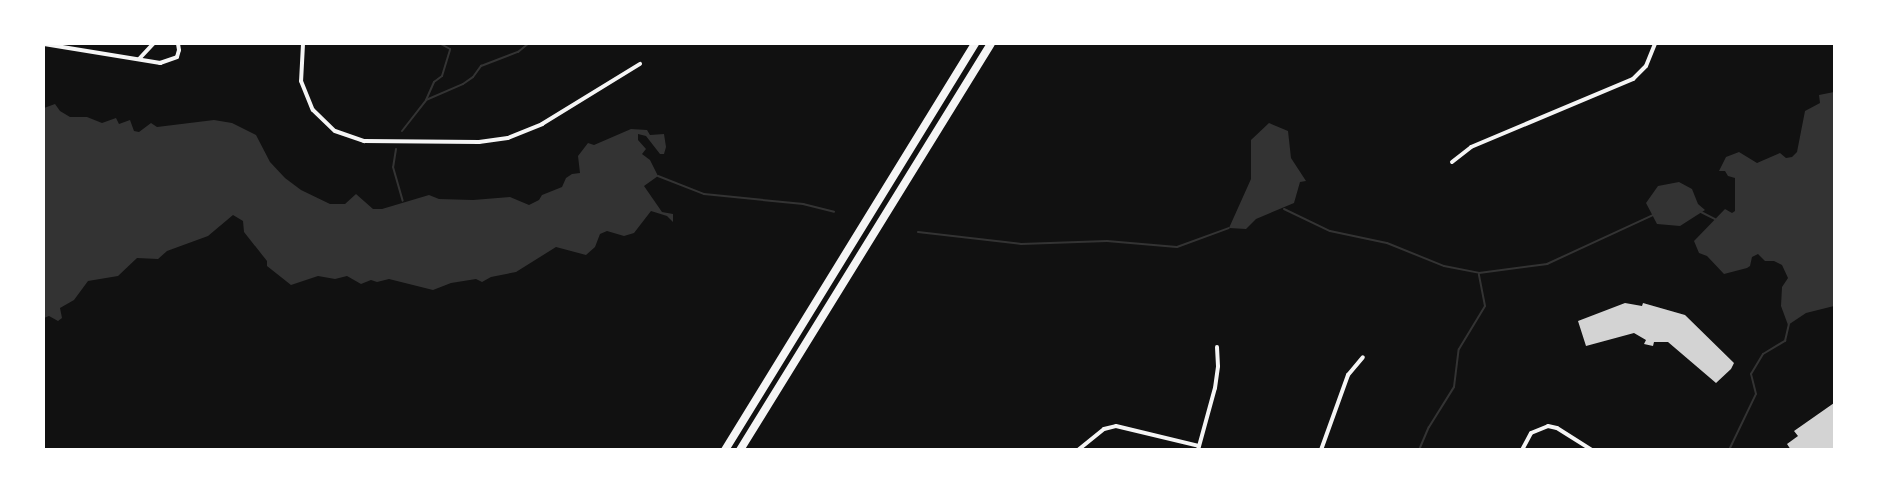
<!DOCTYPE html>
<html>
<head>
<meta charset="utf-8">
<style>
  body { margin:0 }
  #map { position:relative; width:1878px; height:493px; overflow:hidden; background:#111; font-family:Poppins,sans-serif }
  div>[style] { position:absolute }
  .water>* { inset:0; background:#333 }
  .stream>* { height:2px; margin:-1px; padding:0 1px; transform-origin:1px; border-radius:1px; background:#333 }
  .building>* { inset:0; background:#d3d3d3 }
  .minor>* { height:4px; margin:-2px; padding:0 2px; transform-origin:2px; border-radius:2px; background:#f5f5f5 }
  .motorway>* { height:8px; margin:-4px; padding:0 4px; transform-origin:4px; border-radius:4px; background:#f5f5f5 }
  span { translate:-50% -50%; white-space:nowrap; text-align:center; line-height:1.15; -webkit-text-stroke:6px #fff; paint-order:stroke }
  .frame { position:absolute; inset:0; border:45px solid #fff; pointer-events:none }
</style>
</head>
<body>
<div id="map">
  <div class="water">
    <i style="clip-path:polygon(1834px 92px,1834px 306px,1806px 313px,1788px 325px,1781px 306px,1782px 287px,1788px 278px,1782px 265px,1774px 261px,1765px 261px,1758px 254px,1752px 257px,1750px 266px,1747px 268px,1724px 274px,1707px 256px,1699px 253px,1694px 241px,1725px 209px,1732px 213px,1735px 211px,1735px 178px,1728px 176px,1725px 171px,1719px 171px,1726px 157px,1739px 152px,1757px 163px,1780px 153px,1786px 158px,1792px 157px,1797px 152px,1805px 111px,1820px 103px,1819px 95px)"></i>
    <i style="clip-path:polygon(55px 104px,60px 111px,70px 117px,87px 117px,102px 123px,116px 118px,119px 124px,130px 120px,134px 131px,139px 132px,151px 123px,157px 127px,214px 120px,232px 123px,256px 135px,270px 162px,285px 178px,301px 190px,330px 204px,345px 204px,356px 194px,373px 209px,382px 209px,429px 195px,439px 199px,473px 200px,510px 197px,529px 205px,539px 200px,542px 195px,562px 187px,566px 178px,572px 174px,580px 173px,578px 156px,588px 143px,594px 145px,631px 129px,647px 130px,650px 135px,664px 134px,666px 147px,664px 154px,660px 154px,646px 136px,638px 134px,638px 140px,646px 149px,642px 154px,650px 160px,658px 176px,644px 186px,662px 212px,673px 214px,673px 222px,667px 216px,651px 211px,634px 233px,624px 236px,607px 231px,600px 234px,595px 247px,586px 255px,556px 247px,516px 272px,491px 277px,482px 282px,476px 279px,451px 283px,433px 290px,389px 279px,377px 282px,371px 280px,361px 284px,347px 276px,335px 279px,318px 276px,291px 285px,267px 266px,267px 261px,244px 232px,243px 221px,233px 215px,208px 236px,167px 251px,158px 259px,137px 258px,118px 276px,88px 281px,74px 300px,60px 308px,62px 318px,58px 321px,49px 316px,44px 318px,44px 108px)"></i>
    <i style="clip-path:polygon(1269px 123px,1288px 131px,1291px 158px,1306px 181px,1300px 182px,1294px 203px,1256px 219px,1246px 229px,1229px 228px,1251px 179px,1251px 140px)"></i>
    <i style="clip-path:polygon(1679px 182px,1692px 189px,1698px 204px,1705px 210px,1680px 226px,1657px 224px,1646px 203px,1658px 186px)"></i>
  </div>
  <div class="stream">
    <i style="left:426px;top:100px;width:40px;rotate:-23.4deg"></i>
    <i style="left:463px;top:84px;width:12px;rotate:-35deg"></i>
    <i style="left:473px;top:77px;width:14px;rotate:-54deg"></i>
    <i style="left:481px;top:66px;width:40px;rotate:-21deg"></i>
    <i style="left:518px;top:52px;width:13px;rotate:-39deg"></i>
    <i style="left:402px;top:131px;width:39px;rotate:-52deg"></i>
    <i style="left:426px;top:100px;width:20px;rotate:-66deg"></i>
    <i style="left:434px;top:82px;width:10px;rotate:-37deg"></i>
    <i style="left:442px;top:76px;width:28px;rotate:-73deg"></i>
    <i style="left:450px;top:49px;width:10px;rotate:-151deg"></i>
    <i style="left:396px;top:149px;width:18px;rotate:99deg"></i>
    <i style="left:393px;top:167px;width:35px;rotate:74deg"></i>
    <i style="left:658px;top:176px;width:49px;rotate:21.4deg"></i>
    <i style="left:704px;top:194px;width:100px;rotate:5.8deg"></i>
    <i style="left:803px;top:204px;width:32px;rotate:14deg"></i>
    <i style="left:1284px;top:209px;width:51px;rotate:25.6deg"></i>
    <i style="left:1330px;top:231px;width:58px;rotate:11.9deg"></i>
    <i style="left:1387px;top:243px;width:61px;rotate:22deg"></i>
    <i style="left:1444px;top:266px;width:36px;rotate:11deg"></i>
    <i style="left:1479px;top:273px;width:69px;rotate:-7.5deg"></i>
    <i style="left:1547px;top:264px;width:119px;rotate:-24.8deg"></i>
    <i style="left:1699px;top:211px;width:18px;rotate:27deg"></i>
    <i style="left:918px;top:232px;width:104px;rotate:6.6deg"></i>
    <i style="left:1021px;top:244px;width:86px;rotate:-2deg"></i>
    <i style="left:1107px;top:241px;width:70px;rotate:4.9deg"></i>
    <i style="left:1177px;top:247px;width:55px;rotate:-20.1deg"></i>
    <i style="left:1419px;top:450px;width:25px;rotate:-67deg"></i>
    <i style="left:1429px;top:427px;width:47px;rotate:-58deg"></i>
    <i style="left:1454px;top:387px;width:38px;rotate:-83deg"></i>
    <i style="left:1459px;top:349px;width:50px;rotate:-58.8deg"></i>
    <i style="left:1485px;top:306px;width:32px;rotate:-101deg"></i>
    <i style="left:1729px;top:450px;width:62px;rotate:-64.3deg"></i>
    <i style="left:1756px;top:394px;width:21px;rotate:-104deg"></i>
    <i style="left:1751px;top:374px;width:23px;rotate:-59deg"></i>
    <i style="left:1763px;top:354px;width:26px;rotate:-31deg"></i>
    <i style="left:1785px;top:341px;width:18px;rotate:-77deg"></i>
  </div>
  <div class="building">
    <i style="clip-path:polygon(1625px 303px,1642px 306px,1643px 303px,1685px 315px,1734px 363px,1731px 369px,1716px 383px,1668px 342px,1654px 342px,1653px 346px,1644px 344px,1646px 340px,1634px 333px,1586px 346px,1578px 321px)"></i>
    <i style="clip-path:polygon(1834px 403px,1834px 450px,1791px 450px,1787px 444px,1798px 436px,1794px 431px)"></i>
  </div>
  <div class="minor">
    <i style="left:44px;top:44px;width:118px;rotate:9.3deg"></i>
    <i style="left:160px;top:63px;width:18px;rotate:-19deg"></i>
    <i style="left:177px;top:57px;width:7px;rotate:-74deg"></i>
    <i style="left:179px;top:50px;width:6px;rotate:-99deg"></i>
    <i style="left:303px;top:44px;width:37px;rotate:93deg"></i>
    <i style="left:301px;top:81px;width:31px;rotate:68deg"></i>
    <i style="left:313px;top:110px;width:30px;rotate:44deg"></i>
    <i style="left:335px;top:131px;width:31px;rotate:19deg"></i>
    <i style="left:364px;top:141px;width:115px;rotate:0.5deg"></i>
    <i style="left:479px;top:142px;width:29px;rotate:-8deg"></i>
    <i style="left:508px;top:138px;width:37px;rotate:-22deg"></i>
    <i style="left:542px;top:124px;width:115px;rotate:-31.5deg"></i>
    <i style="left:139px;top:59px;width:21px;rotate:-47deg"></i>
    <i style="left:1452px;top:162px;width:24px;rotate:-38deg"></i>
    <i style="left:1471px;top:147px;width:176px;rotate:-22.8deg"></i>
    <i style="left:1633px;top:79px;width:18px;rotate:-45deg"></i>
    <i style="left:1646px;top:66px;width:24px;rotate:-68deg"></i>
    <i style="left:1078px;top:450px;width:33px;rotate:-39deg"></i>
    <i style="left:1104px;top:429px;width:12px;rotate:-14deg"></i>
    <i style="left:1116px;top:426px;width:85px;rotate:13.5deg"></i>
    <i style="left:1198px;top:450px;width:64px;rotate:-74.7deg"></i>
    <i style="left:1215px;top:388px;width:22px;rotate:-82deg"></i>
    <i style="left:1218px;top:366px;width:19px;rotate:-93deg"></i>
    <i style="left:1321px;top:450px;width:80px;rotate:-70.2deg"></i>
    <i style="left:1348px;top:375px;width:23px;rotate:-50deg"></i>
    <i style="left:1522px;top:450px;width:19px;rotate:-62deg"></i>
    <i style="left:1531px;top:433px;width:18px;rotate:-22deg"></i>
    <i style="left:1548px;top:426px;width:9px;rotate:13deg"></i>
    <i style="left:1557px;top:428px;width:41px;rotate:32.2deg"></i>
  </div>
  <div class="motorway">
    <i style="left:725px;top:450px;width:477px;rotate:-58.4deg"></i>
    <i style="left:740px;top:450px;width:477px;rotate:-58.3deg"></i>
  </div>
  <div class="frame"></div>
</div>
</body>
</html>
